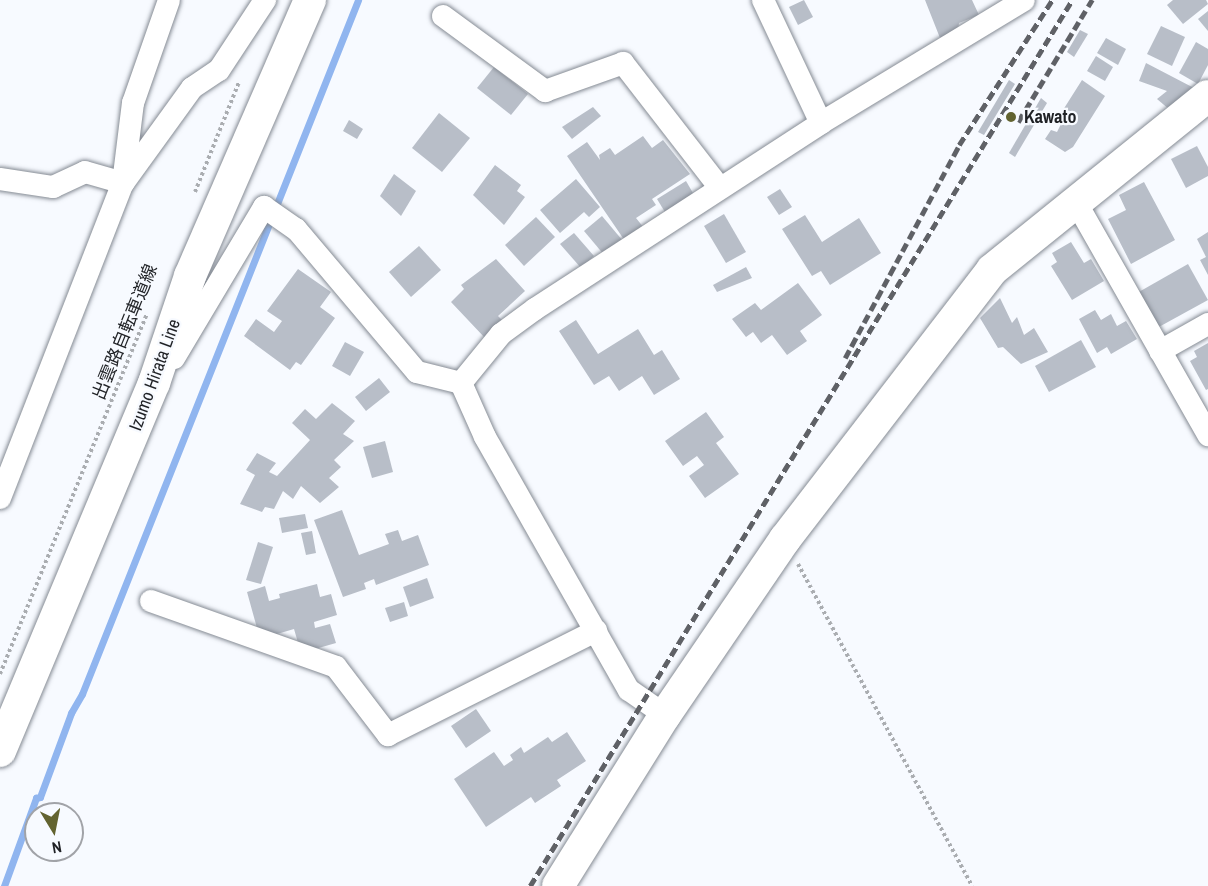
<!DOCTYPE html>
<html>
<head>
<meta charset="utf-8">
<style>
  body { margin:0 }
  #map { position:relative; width:1208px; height:886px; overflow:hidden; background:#f7faff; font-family:"Archivo Narrow","Noto Sans JP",sans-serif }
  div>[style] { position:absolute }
  .stream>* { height:7px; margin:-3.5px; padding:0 3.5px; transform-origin:3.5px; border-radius:3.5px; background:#90b5ef }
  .building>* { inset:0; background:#b8bec8 }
  .path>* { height:4px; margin-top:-2px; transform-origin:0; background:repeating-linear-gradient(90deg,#aaadb1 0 3px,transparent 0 6px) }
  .roads { filter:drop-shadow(0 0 2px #858b94) drop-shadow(0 0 2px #858b94) }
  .street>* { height:22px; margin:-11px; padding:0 11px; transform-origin:11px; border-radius:11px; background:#fff }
  .secondary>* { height:32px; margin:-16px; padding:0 16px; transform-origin:16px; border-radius:16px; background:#fff }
  .rail>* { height:4.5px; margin-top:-2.25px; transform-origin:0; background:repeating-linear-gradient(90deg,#5f6166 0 9px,transparent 0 13.5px) }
  .dots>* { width:16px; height:16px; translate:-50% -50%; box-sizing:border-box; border:3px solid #f7faff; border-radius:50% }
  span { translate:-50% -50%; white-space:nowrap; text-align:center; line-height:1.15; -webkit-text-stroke:4.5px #f7faff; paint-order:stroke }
  .poi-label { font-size:18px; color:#1f2125; font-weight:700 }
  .left { translate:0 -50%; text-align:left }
  .street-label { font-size:18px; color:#1f2125 }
  .north { position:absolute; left:24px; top:802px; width:60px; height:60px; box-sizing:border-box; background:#f7faff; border:2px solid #a1a3a8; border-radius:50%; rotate:170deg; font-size:16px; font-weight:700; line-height:24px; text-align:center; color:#1f2125 }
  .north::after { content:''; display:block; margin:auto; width:21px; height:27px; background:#626330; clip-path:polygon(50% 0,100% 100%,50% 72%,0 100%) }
</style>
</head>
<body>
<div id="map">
  <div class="stream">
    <i style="left:4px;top:886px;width:94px;rotate:-70deg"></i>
    <i style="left:36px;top:798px;width:4px;rotate:-14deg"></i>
    <i style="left:40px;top:797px;width:90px;rotate:-69.7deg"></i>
    <i style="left:71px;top:713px;width:22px;rotate:-60deg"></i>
    <i style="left:82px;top:694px;width:747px;rotate:-68.31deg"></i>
  </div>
  <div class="building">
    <i style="clip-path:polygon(804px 0,813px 17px,798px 25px,789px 7px)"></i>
    <i style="clip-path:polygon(925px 0,972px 0,979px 15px,959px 23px,958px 31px,940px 38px)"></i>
    <i style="clip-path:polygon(1173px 0,1206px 0,1208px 4px,1183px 24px,1167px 5px)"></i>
    <i style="clip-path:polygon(1208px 11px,1208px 31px,1198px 19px)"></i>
    <i style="clip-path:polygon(1161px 26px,1185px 37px,1172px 66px,1147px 54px)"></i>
    <i style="clip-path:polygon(1080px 30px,1088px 34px,1074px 57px,1067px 52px)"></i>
    <i style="clip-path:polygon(1106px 38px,1126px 49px,1118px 65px,1097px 53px)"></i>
    <i style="clip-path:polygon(1196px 42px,1208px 49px,1208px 65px,1198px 84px,1179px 73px)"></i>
    <i style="clip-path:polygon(1096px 56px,1113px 67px,1105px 81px,1087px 71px)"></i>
    <i style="clip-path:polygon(1146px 63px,1194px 88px,1170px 110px,1157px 99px,1167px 91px,1139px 81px)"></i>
    <i style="clip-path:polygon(494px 67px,528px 94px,511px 115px,477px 88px)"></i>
    <i style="clip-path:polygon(1009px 80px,1015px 84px,984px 135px,978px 132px)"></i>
    <i style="clip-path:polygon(1082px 80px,1105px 96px,1073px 147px,1065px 152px,1045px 139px,1051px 130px,1057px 132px,1061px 124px,1056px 121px)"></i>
    <i style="clip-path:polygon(1041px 98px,1047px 103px,1015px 157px,1009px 153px)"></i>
    <i style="clip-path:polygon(593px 107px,601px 116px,572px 139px,562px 127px)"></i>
    <i style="clip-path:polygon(439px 113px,470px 138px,442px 172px,412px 148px)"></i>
    <i style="clip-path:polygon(349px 120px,363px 129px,357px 139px,343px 131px)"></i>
    <i style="clip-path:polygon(643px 136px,652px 148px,663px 140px,690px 174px,652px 199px,656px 205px,636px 218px,644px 228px,625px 241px,567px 156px,587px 142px,600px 160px,599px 155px,610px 148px,615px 155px)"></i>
    <i style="clip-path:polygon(1197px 146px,1208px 167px,1208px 176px,1186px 188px,1171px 159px)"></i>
    <i style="clip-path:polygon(495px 165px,521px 185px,517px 191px,525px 197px,504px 225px,473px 195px)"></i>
    <i style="clip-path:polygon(394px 174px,416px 191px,401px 216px,380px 196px)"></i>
    <i style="clip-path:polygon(576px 179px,600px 207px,589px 217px,584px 212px,560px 233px,540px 210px)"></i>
    <i style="clip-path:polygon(686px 181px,697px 200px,668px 217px,657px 199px)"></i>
    <i style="clip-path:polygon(1144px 182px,1175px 240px,1131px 264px,1108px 219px,1126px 210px,1119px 195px)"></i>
    <i style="clip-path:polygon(780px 189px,792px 207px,779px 215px,767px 197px)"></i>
    <i style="clip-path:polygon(724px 214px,746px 252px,726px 263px,704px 226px)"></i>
    <i style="clip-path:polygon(805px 215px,822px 242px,859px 218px,881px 253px,830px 285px,821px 271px,812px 276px,782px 229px)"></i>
    <i style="clip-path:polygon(602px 216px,623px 241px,605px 256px,584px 231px)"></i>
    <i style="clip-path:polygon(536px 217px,555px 237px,524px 266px,505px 245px)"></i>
    <i style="clip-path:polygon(1208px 232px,1208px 275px,1200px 260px,1206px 257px,1197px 239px)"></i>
    <i style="clip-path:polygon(574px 233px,594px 256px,581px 268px,560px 244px)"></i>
    <i style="clip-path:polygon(1071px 242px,1084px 263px,1091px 259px,1104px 281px,1072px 300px,1051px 266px,1057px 262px,1052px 253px)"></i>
    <i style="clip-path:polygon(419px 246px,441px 270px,411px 297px,389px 272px)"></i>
    <i style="clip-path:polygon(496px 259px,525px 291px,498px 316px,503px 321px,485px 338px,451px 302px,464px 289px,461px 285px)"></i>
    <i style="clip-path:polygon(1188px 264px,1208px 300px,1157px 328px,1137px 293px)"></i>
    <i style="clip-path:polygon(746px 267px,752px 278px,717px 292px,713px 285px)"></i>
    <i style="clip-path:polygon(298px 269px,331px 292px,320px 307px,335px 318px,301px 365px,296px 362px,290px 370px,244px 336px,256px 319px,274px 332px,282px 321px,267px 311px)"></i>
    <i style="clip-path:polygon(798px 283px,822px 315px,800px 331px,807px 341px,787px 355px,772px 335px,761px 343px,753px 332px,746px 337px,732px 319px,755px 303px,761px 310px)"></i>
    <i style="clip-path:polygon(1000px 298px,1012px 323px,1017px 317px,1024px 335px,1034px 328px,1048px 352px,1021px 364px,1003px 347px,998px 348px,980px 318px)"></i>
    <i style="clip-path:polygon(1095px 310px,1101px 320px,1111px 314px,1117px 326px,1126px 321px,1137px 339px,1111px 354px,1107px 347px,1097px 353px,1079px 319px)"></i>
    <i style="clip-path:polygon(576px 320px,598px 354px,638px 329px,654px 355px,662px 350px,680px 379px,654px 395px,642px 376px,619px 391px,609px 376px,594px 385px,559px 331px)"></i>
    <i style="clip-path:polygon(1081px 340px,1096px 367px,1049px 392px,1035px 366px)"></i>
    <i style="clip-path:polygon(345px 342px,364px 352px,350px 376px,332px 366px)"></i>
    <i style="clip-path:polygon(1208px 343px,1208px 389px,1206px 390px,1190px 361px,1197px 357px,1194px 351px)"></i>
    <i style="clip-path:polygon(379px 378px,390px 392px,366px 411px,355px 397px)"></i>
    <i style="clip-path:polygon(332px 403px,355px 421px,343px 434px,354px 441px,334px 460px,341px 467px,329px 478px,339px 487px,320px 503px,301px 486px,293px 499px,283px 491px,274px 509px,265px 507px,262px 512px,240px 504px,255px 475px,246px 470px,257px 453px,276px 463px,269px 472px,277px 476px,310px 440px,292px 423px,305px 409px,316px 419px)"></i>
    <i style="clip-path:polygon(706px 412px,724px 437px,716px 443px,739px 474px,705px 498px,689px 476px,704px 465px,697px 456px,683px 466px,665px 441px)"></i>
    <i style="clip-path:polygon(385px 441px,393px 472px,372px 478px,363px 447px)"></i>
    <i style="clip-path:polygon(342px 510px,359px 555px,389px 544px,385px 534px,398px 530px,402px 541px,418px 535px,429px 565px,376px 585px,374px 579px,364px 583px,366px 589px,343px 597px,314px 520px)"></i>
    <i style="clip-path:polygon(305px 514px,308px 528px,282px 533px,279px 518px)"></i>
    <i style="clip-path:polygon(312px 531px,316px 553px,306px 555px,301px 533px)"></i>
    <i style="clip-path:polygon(258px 542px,273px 547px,261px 584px,246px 580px)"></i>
    <i style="clip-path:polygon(427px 578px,434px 598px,410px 607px,403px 587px)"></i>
    <i style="clip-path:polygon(317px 584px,320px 597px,331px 594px,337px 615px,314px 622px,315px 628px,330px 624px,336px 643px,301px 653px,294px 629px,260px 639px,247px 592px,265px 586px,269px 601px,280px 598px,279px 594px)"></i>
    <i style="clip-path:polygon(404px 602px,408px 616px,390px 622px,385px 608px)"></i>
    <i style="clip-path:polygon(476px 709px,491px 731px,466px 748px,451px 726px)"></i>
    <i style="clip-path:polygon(567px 732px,586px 761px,557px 780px,561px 786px,535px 803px,531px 797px,486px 827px,454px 779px,494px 752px,504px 766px,513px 760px,510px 755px,521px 747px,524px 753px,548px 737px,552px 742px)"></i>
  </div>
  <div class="path">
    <i style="left:195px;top:192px;width:118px;rotate:-68.2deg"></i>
    <i style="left:798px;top:564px;width:366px;rotate:61.6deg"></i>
    <i style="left:0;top:674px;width:389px;rotate:-67.8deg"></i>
  </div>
  <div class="roads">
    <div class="street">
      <i style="left:763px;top:0;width:136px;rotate:64.8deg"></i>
      <i style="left:443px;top:16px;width:127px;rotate:36.3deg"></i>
      <i style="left:545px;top:91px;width:83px;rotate:-19.7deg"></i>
      <i style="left:623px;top:63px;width:158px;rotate:52.2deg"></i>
      <i style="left:0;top:179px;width:54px;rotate:8.6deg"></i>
      <i style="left:53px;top:187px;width:35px;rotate:-25deg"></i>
      <i style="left:85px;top:172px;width:40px;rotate:16deg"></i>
      <i style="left:124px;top:182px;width:116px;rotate:-54.1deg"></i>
      <i style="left:192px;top:88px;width:32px;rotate:-34deg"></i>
      <i style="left:219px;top:70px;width:84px;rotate:-56.7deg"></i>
      <i style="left:1077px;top:204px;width:266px;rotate:60.4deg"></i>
      <i style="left:1160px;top:351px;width:55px;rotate:-29.4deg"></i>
      <i style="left:174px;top:358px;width:176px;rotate:-59.2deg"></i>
      <i style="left:264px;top:207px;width:39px;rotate:35deg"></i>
      <i style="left:296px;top:229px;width:187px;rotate:49.8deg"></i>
      <i style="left:417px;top:372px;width:45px;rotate:14deg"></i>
      <i style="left:461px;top:383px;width:59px;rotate:66deg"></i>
      <i style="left:485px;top:437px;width:291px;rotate:60.4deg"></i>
      <i style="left:629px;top:690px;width:44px;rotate:34.8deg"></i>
      <i style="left:461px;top:383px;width:63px;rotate:-50.8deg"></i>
      <i style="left:501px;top:334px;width:42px;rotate:-36.3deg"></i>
      <i style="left:535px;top:309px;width:341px;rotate:-33deg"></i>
      <i style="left:821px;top:123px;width:237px;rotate:-31.2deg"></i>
      <i style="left:0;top:498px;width:338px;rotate:-68.7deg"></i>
      <i style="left:123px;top:183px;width:81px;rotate:-82.9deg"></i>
      <i style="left:133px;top:103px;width:109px;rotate:-70.7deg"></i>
      <i style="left:151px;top:601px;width:196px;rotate:19.6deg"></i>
      <i style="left:336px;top:667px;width:86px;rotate:52.6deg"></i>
      <i style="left:388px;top:735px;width:233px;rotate:-26.6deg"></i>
    </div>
    <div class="secondary">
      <i style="left:0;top:751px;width:399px;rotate:-67.3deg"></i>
      <i style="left:154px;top:383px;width:113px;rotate:-71.4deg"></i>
      <i style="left:190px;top:276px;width:301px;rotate:-66.5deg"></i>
      <i style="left:558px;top:886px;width:202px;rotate:-58deg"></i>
      <i style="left:665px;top:715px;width:213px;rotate:-55.7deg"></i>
      <i style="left:785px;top:539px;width:339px;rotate:-52.4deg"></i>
      <i style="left:992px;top:270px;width:277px;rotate:-38.9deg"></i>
    </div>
  </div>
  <div class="rail">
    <i style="left:1018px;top:122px;width:143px;rotate:-58.8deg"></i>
    <i style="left:845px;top:358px;width:242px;rotate:-61.8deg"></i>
    <i style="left:959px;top:145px;width:172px;rotate:-57.3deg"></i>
    <i style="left:530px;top:886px;width:1039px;rotate:-58.54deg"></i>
  </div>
  <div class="dots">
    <i style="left:1011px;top:117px;background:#626330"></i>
  </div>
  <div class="poi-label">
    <span class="left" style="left:1024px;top:117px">Kawato</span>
  </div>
  <div class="street-label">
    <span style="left:125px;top:332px;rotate:-68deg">出雲路自転車道線</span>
    <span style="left:155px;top:375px;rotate:-70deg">Izumo Hirata Line</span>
  </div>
  <div class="north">N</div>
</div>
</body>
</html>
